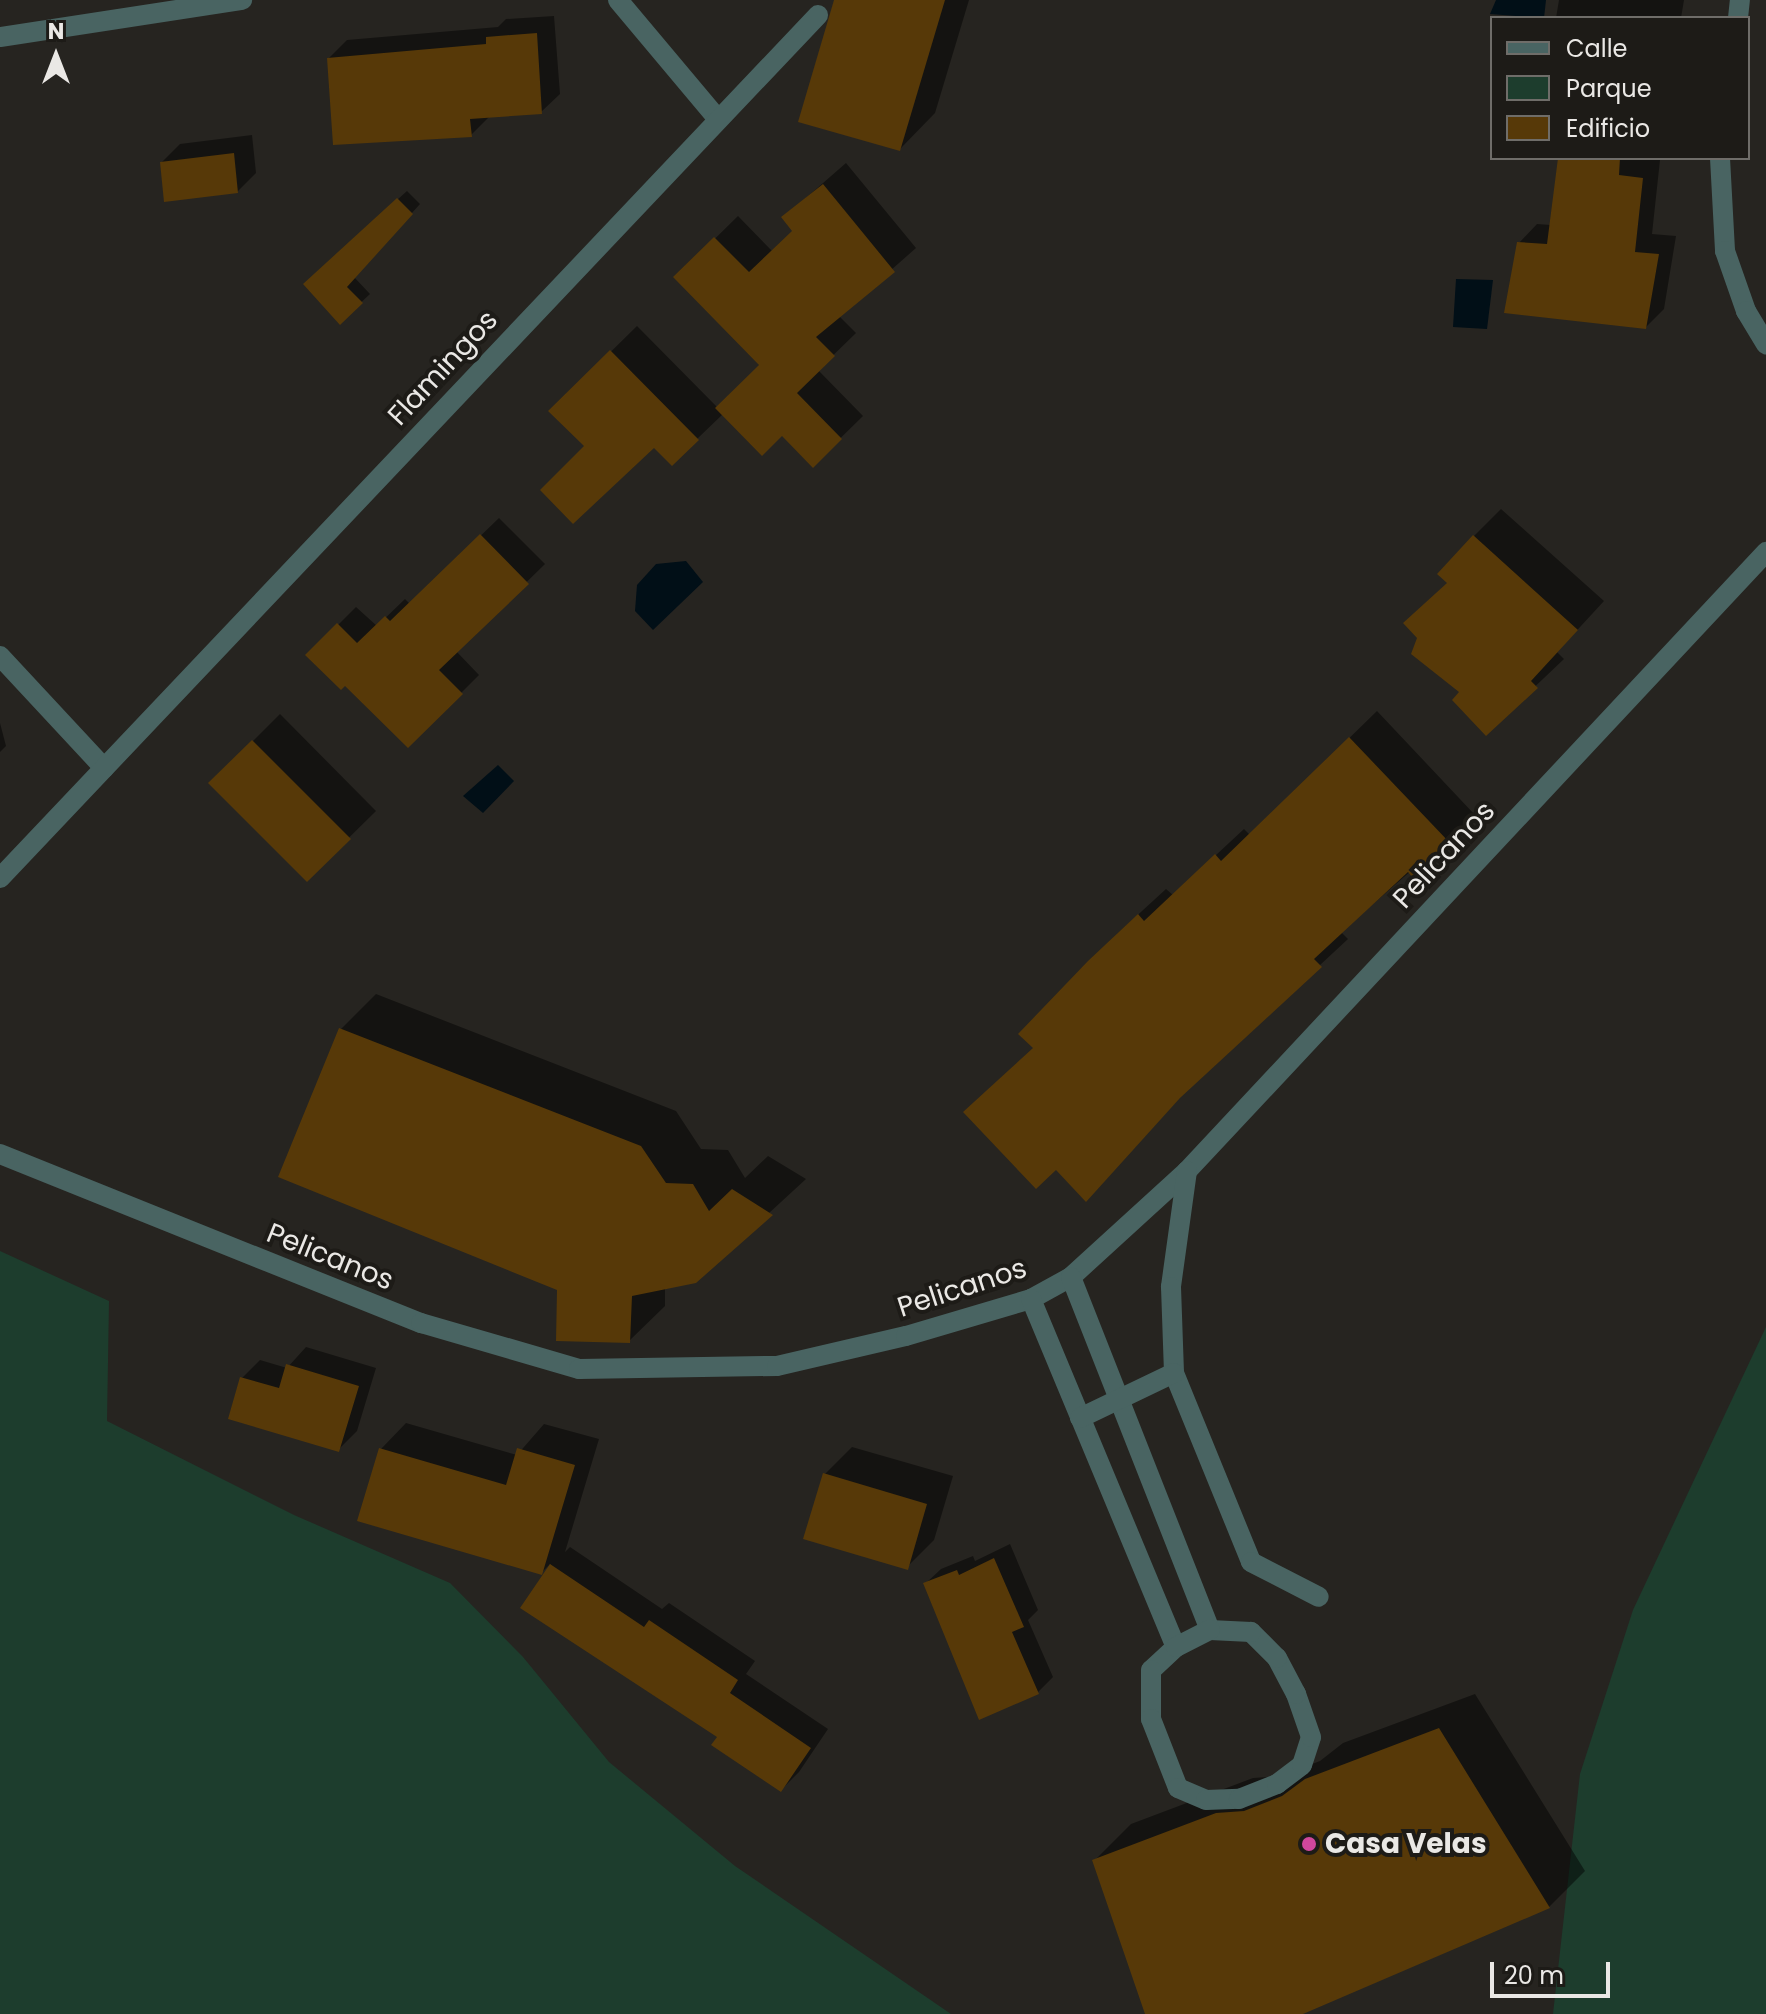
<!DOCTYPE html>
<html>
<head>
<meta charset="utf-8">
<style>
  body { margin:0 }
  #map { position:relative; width:1766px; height:2014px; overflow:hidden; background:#262420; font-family:Poppins,sans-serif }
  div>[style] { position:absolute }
  .green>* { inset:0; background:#1d3d2d }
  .water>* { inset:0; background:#010f17 }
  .shadow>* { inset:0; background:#0007 }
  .building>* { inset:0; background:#573908 }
  .minor>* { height:20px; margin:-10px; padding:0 10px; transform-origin:10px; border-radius:10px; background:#496462 }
  .dots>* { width:22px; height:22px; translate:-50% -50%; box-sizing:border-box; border:4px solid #1d1b17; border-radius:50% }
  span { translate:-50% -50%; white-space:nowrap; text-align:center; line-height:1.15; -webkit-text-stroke:8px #1d1b17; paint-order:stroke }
  .street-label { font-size:28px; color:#eae8e5 }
  .poi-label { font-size:28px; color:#eae8e5; font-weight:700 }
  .left { translate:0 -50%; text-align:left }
  .legend { position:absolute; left:1490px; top:16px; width:260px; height:144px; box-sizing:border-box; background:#1d1b17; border:2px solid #6f6d69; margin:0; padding:10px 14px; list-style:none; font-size:24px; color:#eae8e5 }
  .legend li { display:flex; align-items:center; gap:16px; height:40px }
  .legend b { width:40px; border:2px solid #6f6d69 }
  .north { position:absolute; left:16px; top:16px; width:80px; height:80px; -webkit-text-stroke:6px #1d1b17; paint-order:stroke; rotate:0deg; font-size:22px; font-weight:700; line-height:32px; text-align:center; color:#eae8e5 }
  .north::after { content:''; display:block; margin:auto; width:28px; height:36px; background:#eae8e5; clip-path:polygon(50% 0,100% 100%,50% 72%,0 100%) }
  .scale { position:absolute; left:1490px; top:1962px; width:120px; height:36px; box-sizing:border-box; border:4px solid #eae8e5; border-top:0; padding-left:10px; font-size:24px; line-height:28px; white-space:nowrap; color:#eae8e5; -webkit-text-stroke:6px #1d1b17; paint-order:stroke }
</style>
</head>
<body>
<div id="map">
  <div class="green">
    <i style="clip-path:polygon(0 1251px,109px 1301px,107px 1421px,294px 1515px,450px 1583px,523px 1657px,609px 1762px,735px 1866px,951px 2014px,0 2014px)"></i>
    <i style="clip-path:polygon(1766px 1327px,1766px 2014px,1553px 2014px,1580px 1774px,1633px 1610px)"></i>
  </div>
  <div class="water">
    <i style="clip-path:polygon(1496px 0,1546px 0,1544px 18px,1490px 14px)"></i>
    <i style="clip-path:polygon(1456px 279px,1493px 280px,1487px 329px,1453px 327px)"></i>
    <i style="clip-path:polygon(686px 561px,703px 582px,653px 630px,635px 611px,637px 585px,656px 564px)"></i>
    <i style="clip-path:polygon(498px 765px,514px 781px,483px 813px,463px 796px)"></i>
  </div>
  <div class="shadow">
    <i style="clip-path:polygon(836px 0,969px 0,935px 113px,900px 149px)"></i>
    <i style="clip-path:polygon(1559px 0,1684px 0,1681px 18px,1556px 18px)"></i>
    <i style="clip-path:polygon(554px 16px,560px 94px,541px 112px,490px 116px,471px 135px,329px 58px,347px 40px,498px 27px,506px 19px)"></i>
    <i style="clip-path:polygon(252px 135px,256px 173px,237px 192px,162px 162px,180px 144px)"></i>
    <i style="clip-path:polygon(1560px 158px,1660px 160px,1652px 234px,1676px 236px,1664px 309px,1646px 327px,1519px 243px,1537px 224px,1551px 225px)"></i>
    <i style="clip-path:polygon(846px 163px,916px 248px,839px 316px,856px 333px,818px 370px,863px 416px,813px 465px,782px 433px,723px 414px,672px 463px,655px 446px,587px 446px,576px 386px,637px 326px,718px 408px,762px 365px,676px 277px,738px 216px,773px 252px,795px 231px,784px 217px)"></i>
    <i style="clip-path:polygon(407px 191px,420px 204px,354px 277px,370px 294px,340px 322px,314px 275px)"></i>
    <i style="clip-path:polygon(1501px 509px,1604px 601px,1557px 652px,1564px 659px,1486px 733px,1462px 691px,1448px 582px,1474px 536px)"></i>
    <i style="clip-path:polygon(499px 518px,545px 564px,456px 651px,479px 675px,408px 746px,345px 683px,308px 655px,356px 607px,377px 626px,405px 599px,410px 604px)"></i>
    <i style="clip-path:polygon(1377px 711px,1475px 815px,1341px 932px,1348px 939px,1195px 1081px,1086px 1200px,1035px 1047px,1118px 933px,1166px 889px,1173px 895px,1244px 829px,1250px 835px)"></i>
    <i style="clip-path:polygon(280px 714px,376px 811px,307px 879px,211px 783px)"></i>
    <i style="clip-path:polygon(0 723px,6px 746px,0 752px)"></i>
    <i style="clip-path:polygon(376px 994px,676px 1111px,701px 1149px,728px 1150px,745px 1178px,768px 1156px,806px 1179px,695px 1281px,665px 1287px,665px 1306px,629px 1341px,559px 1289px,341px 1029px)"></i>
    <i style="clip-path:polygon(306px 1347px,376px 1368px,357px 1431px,339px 1449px,242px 1378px,260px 1360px,287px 1368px)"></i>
    <i style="clip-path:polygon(406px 1423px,517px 1455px,544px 1424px,599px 1439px,565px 1552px,570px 1547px,662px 1609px,669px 1603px,755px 1661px,746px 1674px,828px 1729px,799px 1772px,781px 1790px,719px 1736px,550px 1564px,541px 1573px,381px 1449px)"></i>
    <i style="clip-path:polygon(852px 1447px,953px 1476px,934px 1540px,907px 1567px,825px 1474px)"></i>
    <i style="clip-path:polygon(1010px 1544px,1038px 1610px,1028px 1620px,1053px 1677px,1038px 1692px,925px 1584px,941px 1569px,973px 1556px,975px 1561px)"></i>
    <i style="clip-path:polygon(1475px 1694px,1585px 1871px,1549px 1907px,1296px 2014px,1147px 2014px,1095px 1860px,1131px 1824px,1253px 1778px,1281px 1776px,1320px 1761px,1343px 1743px)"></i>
  </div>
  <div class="building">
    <i style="clip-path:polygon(834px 0,945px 0,900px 151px,798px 122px)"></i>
    <i style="clip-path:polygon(537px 33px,542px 114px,470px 119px,472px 137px,333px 145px,327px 58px,486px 44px,486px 37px)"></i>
    <i style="clip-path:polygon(234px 153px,238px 193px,164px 202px,160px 162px)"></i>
    <i style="clip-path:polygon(1558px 158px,1620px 158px,1619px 175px,1643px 178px,1635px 252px,1659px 254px,1646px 329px,1504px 313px,1517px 242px,1547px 244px)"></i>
    <i style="clip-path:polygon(823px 184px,895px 272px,816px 337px,835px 356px,797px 393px,842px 439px,813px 468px,782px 436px,762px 456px,715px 408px,759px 365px,673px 277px,714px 237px,749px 272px,792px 231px,781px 217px)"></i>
    <i style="clip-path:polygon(397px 198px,413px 214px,347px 287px,363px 303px,340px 325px,303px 284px)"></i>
    <i style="clip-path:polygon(610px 350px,699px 440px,672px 466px,654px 448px,573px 524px,540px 490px,584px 446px,548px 411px)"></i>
    <i style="clip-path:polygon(480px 534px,529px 584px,439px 670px,463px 694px,408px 748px,345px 686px,341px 690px,305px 655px,337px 623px,357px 643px,385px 616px,390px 621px)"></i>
    <i style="clip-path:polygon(1473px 535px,1578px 630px,1531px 681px,1538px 688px,1486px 736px,1452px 700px,1459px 692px,1411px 654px,1417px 638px,1403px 623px,1447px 583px,1437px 574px)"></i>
    <i style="clip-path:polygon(1349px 737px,1450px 843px,1413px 878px,1408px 872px,1314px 959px,1322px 967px,1180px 1098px,1086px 1202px,1056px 1170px,1036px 1189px,963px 1112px,1033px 1048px,1018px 1034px,1088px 961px,1138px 914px,1144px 921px,1215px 854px,1221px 861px)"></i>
    <i style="clip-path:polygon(252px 740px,351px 839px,307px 882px,208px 783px)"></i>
    <i style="clip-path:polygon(339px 1028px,641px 1146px,666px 1183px,693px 1184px,709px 1211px,732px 1189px,773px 1215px,696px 1283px,632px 1296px,630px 1343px,556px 1341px,557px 1290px,278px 1177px)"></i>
    <i style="clip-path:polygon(286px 1364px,359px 1386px,339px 1452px,228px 1419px,240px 1377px,279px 1388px)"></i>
    <i style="clip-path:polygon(379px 1448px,506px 1485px,517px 1448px,575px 1465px,542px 1575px,357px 1521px)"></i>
    <i style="clip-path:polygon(823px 1473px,927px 1504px,908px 1570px,803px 1539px)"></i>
    <i style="clip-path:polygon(994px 1558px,1024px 1627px,1012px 1632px,1039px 1694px,979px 1720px,923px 1583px,957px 1570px,959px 1575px)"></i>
    <i style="clip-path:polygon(550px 1564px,644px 1627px,649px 1620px,738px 1680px,730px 1693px,811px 1748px,781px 1792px,711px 1745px,717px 1737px,520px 1608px)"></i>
    <i style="clip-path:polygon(1439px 1728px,1550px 1908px,1303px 2014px,1145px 2014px,1092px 1860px,1216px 1813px,1244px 1811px,1282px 1796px,1305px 1779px)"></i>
  </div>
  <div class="minor">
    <i style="left:618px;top:0;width:154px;rotate:50deg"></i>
    <i style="left:1738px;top:18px;width:18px;rotate:-84deg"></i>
    <i style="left:0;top:37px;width:245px;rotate:-8.7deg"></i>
    <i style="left:1720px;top:158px;width:93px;rotate:86.9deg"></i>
    <i style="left:1725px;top:251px;width:64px;rotate:70.7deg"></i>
    <i style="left:1746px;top:311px;width:39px;rotate:59deg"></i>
    <i style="left:0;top:656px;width:153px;rotate:47.1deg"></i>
    <i style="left:0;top:878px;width:1189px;rotate:-46.53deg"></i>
    <i style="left:0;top:1154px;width:454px;rotate:21.9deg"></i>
    <i style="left:421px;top:1323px;width:165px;rotate:16.2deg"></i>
    <i style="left:579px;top:1369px;width:198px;rotate:-0.9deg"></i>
    <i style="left:777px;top:1366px;width:132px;rotate:-13.1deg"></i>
    <i style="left:906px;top:1336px;width:130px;rotate:-16.5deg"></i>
    <i style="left:1031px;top:1299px;width:46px;rotate:-28.8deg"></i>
    <i style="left:1071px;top:1277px;width:157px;rotate:-42.4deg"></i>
    <i style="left:1187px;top:1171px;width:848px;rotate:-46.91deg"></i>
    <i style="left:1187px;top:1171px;width:117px;rotate:97.9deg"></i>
    <i style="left:1171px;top:1287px;width:86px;rotate:88deg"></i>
    <i style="left:1174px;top:1373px;width:204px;rotate:67.8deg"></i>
    <i style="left:1251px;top:1562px;width:76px;rotate:27.2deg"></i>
    <i style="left:1031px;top:1299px;width:377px;rotate:67.4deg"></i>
    <i style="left:1176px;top:1647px;width:34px;rotate:137deg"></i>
    <i style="left:1151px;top:1670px;width:49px;rotate:90deg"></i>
    <i style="left:1151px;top:1719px;width:74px;rotate:68.6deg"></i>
    <i style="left:1178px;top:1788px;width:30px;rotate:23deg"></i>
    <i style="left:1206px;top:1800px;width:33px;rotate:-2deg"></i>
    <i style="left:1239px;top:1799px;width:41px;rotate:-21.5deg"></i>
    <i style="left:1277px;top:1784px;width:31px;rotate:-37deg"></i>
    <i style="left:1302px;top:1765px;width:29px;rotate:-72deg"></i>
    <i style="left:1311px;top:1737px;width:46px;rotate:-109.2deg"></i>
    <i style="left:1296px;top:1694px;width:41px;rotate:-117.8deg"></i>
    <i style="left:1277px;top:1658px;width:37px;rotate:-135deg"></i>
    <i style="left:1251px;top:1632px;width:41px;rotate:-177.2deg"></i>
    <i style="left:1210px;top:1630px;width:379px;rotate:-111.5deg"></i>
    <i style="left:1080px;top:1418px;width:104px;rotate:-25.6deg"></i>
    <i style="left:1176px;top:1647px;width:38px;rotate:-27deg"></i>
  </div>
  <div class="dots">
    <i style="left:1309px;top:1844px;background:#d1479c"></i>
  </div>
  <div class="street-label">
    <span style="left:443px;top:368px;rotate:-47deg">Flamingos</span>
    <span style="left:1444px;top:855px;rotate:-47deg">Pelicanos</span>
    <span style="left:330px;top:1257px;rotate:22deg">Pelicanos</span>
    <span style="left:962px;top:1288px;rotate:-18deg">Pelicanos</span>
  </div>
  <div class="poi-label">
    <span class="left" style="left:1325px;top:1844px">Casa Velas</span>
  </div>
  <ul class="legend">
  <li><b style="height:10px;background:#496462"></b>Calle</li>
  <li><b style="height:22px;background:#1d3d2d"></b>Parque</li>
  <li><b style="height:22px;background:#573908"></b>Edificio</li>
  </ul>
  <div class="north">N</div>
  <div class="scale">20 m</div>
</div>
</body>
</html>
